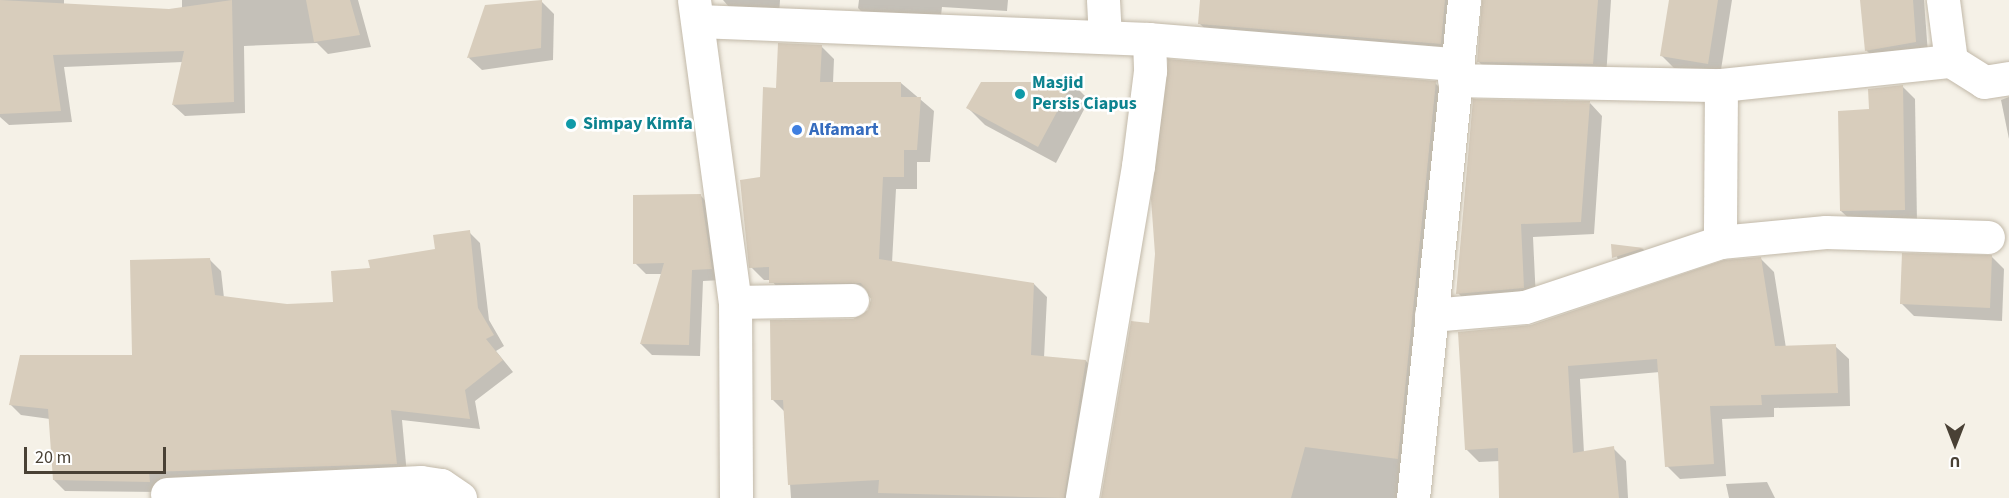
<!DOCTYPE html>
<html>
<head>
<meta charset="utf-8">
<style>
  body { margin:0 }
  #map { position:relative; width:2009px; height:498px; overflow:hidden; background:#f5f1e7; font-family:"Source Sans 3",sans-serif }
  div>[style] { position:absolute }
  .shadow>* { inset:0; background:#0003 }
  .building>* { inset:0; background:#d8cdbc }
  .roads { filter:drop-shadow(0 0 2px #c2b9a9) drop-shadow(0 0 2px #c2b9a9) }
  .minor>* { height:33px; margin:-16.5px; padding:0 16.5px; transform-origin:16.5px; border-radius:16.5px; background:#fff }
  .dots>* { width:16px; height:16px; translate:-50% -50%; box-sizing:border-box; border:3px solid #fff; border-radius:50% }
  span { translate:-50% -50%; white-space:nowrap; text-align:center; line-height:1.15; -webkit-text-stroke:5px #fff; paint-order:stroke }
  .culture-label { font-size:18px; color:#0d838f; font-weight:700 }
  .left { translate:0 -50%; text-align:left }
  .shop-label { font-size:18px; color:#366cbe; font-weight:700 }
  .north { position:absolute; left:1925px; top:414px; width:60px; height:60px; -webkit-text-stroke:4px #fff; paint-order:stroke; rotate:180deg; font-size:16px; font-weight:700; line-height:24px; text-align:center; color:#494135 }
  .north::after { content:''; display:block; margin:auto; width:21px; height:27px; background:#494135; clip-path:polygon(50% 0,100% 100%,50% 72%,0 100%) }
  .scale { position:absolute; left:24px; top:447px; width:142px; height:27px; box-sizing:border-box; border:3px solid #494135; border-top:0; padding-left:8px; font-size:18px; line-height:21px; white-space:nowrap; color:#494135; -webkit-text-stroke:4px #fff; paint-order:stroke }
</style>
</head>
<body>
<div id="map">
  <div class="shadow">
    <i style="clip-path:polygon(0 0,64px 0,64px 9px,182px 11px,182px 0,358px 0,371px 47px,328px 54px,317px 43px,244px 46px,245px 113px,185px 116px,173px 105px,183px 62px,64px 67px,72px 122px,9px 125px,0 117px)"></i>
    <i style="clip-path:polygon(723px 0,780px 0,779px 17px,736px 15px)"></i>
    <i style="clip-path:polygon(859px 0,1008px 0,1007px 11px,942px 7px,940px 24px,871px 21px,858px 8px)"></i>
    <i style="clip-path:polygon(1202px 0,1468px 0,1454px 57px,1214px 37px,1200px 24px)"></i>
    <i style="clip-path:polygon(1484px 0,1611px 0,1606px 77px,1492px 75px,1478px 61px)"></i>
    <i style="clip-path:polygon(1670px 0,1732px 0,1720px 76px,1674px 68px,1661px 55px)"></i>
    <i style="clip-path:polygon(1862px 0,1924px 0,1928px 54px,1879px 63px,1866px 50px)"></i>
    <i style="clip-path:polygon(541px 1px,554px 14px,553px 60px,482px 70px,469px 58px,486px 6px)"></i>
    <i style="clip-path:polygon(821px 46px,834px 59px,833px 83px,901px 83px,934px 111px,930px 162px,917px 162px,917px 189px,896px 189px,892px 263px,1034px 284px,1047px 297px,1044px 358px,1086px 361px,1098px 374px,1078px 498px,791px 498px,785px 412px,773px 400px,869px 311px,872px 299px,866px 294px,784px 295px,771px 280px,764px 280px,751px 267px,741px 181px,762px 178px,777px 89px)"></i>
    <i style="clip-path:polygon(1072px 83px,1089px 100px,1056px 163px,985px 125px,968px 108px)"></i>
    <i style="clip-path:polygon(1435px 83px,1448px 96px,1405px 498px,1125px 498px,1150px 325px)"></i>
    <i style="clip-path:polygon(1902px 86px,1915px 99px,1917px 223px,1854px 223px,1841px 211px,1871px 110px)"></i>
    <i style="clip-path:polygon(2009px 97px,2009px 139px,2001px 100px)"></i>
    <i style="clip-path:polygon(1590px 103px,1602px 116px,1594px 234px,1533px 237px,1536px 300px,1471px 306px,1458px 293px)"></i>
    <i style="clip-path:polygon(701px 196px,712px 207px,722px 280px,703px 281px,700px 356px,652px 355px,641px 344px,662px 274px,646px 274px,635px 263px)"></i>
    <i style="clip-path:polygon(469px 232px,480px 243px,489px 320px,504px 346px,496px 351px,513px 372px,475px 401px,480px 429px,402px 420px,407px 475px,160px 492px,65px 491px,54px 480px,50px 419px,21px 415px,10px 404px,134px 356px,210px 260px,221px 271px,224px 298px,287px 306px,335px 303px,371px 269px,437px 250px)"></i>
    <i style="clip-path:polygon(1613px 246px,1643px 249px,1649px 255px,1620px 265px)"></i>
    <i style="clip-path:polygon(1991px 256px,2004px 269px,2002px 321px,1914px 316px,1901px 303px)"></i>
    <i style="clip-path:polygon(1761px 259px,1774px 272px,1786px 348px,1835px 346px,1849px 359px,1850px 406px,1774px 408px,1774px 417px,1722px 419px,1726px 476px,1680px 479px,1667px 466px,1660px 372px,1580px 379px,1584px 453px,1613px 448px,1626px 461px,1628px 498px,1500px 498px,1500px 461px,1479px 462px,1466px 449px,1531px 326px)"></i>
    <i style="clip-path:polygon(1767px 482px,1775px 498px,1729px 498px,1726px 484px)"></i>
  </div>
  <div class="building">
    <i style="clip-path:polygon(0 0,169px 9px,232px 0,234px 102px,172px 105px,184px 51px,53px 55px,61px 111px,0 114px)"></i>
    <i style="clip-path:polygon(306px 0,350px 0,360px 35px,314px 42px)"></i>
    <i style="clip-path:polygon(542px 0,541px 48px,467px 58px,485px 5px)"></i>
    <i style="clip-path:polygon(1200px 0,1445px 0,1441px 44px,1198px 24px)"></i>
    <i style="clip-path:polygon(1482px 0,1598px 0,1593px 64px,1477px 62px)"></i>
    <i style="clip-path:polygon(1669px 0,1718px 0,1708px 64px,1660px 56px)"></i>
    <i style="clip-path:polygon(1860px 0,1913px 0,1916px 42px,1865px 51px)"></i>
    <i style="clip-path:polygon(778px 43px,822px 45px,820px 82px,901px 82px,901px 97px,921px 97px,917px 150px,904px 150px,904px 177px,883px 177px,879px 259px,1034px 283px,1031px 355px,1086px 360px,1064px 498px,878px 493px,879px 480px,788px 485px,783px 400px,771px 400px,770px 320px,853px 319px,868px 310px,871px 299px,861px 283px,769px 283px,769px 267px,749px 268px,740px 180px,760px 177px,763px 87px,776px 88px)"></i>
    <i style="clip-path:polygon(1168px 59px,1436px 81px,1398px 459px,1305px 447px,1291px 498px,1101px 498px,1131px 321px,1149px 323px,1155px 254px,1151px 199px)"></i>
    <i style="clip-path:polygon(981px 82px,1073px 82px,1038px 147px,966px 108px)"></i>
    <i style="clip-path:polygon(1903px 85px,1905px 210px,1840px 211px,1838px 111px,1869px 109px,1868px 89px)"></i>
    <i style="clip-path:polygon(1473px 99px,1590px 101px,1581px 222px,1521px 224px,1524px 288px,1456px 294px)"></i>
    <i style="clip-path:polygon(701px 194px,712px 269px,692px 270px,689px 345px,640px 344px,664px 263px,633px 264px,633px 195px)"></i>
    <i style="clip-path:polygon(470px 230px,478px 308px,494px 335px,486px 339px,503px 360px,465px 390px,470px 419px,391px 410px,397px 464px,149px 472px,150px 482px,53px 480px,48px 409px,9px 405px,20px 355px,132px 355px,130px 260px,210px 258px,215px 295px,287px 304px,333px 302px,331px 271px,370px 268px,368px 260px,435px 249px,433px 235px)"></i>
    <i style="clip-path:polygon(1611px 244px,1644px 248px,1612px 258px)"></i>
    <i style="clip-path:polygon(1902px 253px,1992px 255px,1990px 308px,1900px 304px)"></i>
    <i style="clip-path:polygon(1761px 257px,1775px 346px,1836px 344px,1838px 393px,1761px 395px,1762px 405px,1710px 406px,1714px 464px,1665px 467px,1657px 359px,1568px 366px,1573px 453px,1614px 446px,1619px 498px,1499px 498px,1498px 448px,1465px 450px,1458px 332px,1531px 325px,1724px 260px)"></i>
  </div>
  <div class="roads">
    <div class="minor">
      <i style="left:694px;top:0;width:305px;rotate:82.3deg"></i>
      <i style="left:735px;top:302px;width:196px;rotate:89.7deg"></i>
      <i style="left:1103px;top:0;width:36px;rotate:87deg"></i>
      <i style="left:698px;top:21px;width:451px;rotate:2.3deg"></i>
      <i style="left:1149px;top:39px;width:32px;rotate:88deg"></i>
      <i style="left:1150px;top:71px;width:96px;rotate:97.2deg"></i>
      <i style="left:1138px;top:166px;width:337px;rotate:99.6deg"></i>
      <i style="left:1149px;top:39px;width:308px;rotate:4.7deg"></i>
      <i style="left:1951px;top:61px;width:39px;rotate:32deg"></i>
      <i style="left:1984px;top:82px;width:25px;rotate:-9deg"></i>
      <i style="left:1454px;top:80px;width:267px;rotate:1.1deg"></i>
      <i style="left:1721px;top:85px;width:157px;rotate:90.4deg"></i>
      <i style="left:1720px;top:242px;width:106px;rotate:-5.4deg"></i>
      <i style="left:1826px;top:232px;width:162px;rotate:1.8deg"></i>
      <i style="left:1721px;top:85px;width:231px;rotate:-6deg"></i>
      <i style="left:1951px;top:61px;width:62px;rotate:-97.5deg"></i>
      <i style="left:735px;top:302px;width:117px;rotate:-1deg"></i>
      <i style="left:1431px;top:315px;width:94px;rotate:-4.9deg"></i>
      <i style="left:1525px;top:307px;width:206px;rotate:-18.4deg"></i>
      <i style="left:167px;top:494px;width:254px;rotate:-2.7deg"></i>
      <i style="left:421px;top:482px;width:20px;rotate:9deg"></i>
      <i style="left:441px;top:485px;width:23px;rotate:34deg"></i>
      <i style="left:1413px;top:498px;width:501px;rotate:-84.15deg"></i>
    </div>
  </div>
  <div class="dots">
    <i style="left:1020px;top:94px;background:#0f9aa8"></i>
    <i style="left:571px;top:124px;background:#0f9aa8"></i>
    <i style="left:797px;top:130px;background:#3f7fe0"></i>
  </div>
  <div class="culture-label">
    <span class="left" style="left:1032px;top:94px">Masjid<br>Persis Ciapus</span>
    <span class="left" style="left:583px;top:124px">Simpay Kimfa</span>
  </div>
  <div class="shop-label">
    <span class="left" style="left:809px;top:130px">Alfamart</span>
  </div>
  <div class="north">U</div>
  <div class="scale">20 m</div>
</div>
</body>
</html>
